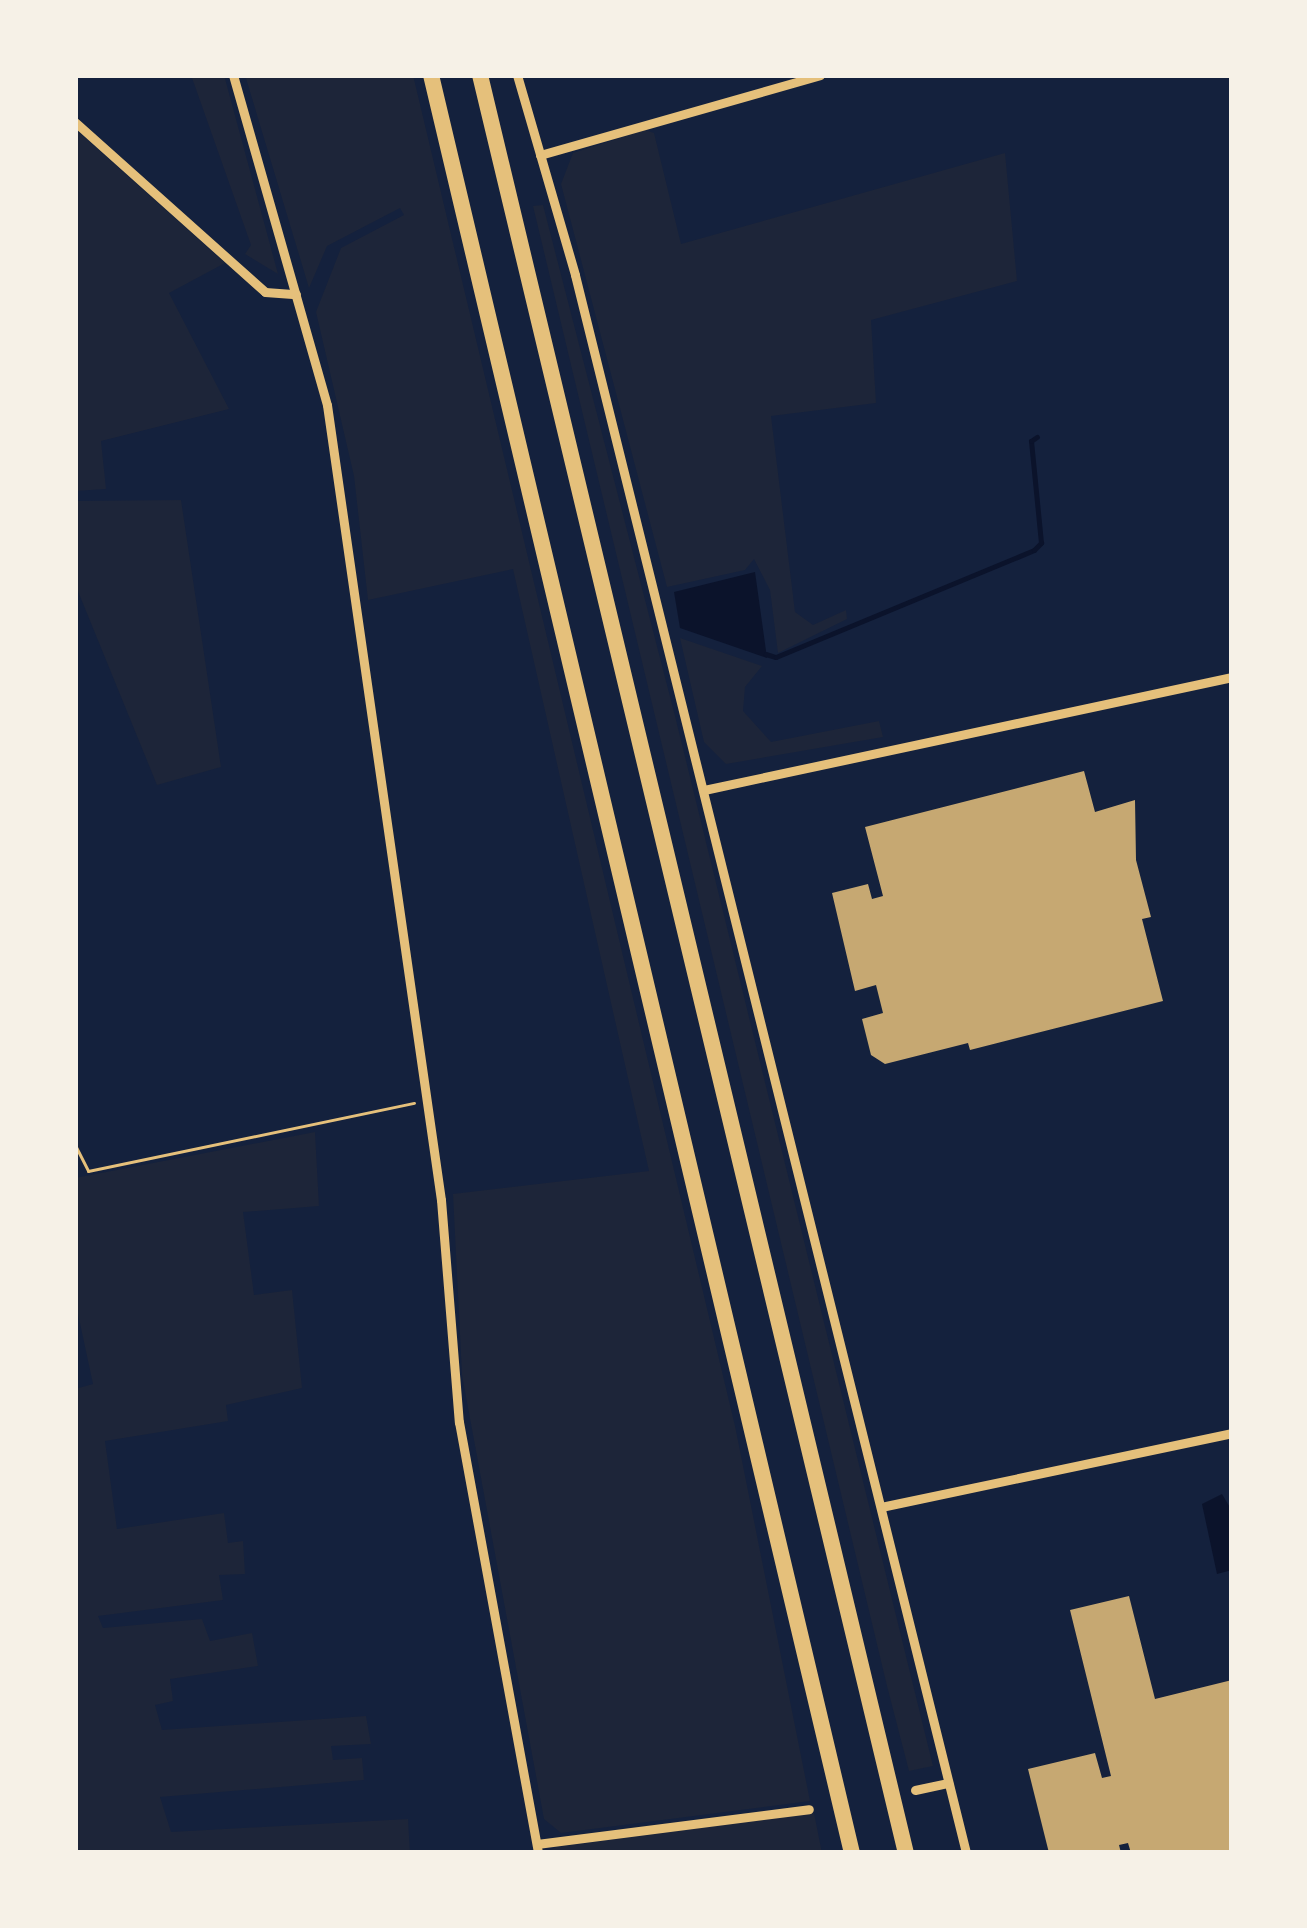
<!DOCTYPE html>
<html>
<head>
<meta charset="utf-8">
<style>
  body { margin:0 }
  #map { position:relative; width:1307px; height:1928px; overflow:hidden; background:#14213d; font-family:"Space Grotesk",sans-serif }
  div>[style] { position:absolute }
  .green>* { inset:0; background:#1d2539 }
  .water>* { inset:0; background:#0b132b }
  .stream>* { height:4.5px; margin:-2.25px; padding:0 2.25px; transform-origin:2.25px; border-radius:2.25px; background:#0b132b }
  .building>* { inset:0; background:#c6a872 }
  .path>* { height:3px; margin:-1.5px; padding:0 1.5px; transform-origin:1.5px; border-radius:1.5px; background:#e5c07b }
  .minor>* { height:9px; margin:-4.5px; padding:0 4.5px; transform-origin:4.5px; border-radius:4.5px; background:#e5c07b }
  .motorway>* { height:16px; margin:-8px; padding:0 8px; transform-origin:8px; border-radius:8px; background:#e5c07b }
  span { translate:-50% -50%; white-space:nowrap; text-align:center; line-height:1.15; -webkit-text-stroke:9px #f6f1e7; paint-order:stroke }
  .frame { position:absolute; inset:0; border:78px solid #f6f1e7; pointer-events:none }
</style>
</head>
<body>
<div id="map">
  <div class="green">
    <i style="clip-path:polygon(191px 75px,224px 75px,278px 274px,245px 254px,251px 245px)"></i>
    <i style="clip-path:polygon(245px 75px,413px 75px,735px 1426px,810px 1801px,561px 1833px,544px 1819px,462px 1375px,453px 1194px,649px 1171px,513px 569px,368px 600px,354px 476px,316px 312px,341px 248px,404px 215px,400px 208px,327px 246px,309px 288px)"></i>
    <i style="clip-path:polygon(75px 129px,225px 263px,169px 293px,229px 409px,101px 441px,106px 489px,75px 491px)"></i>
    <i style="clip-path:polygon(645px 130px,654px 133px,681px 244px,1005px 153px,1017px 281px,871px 320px,876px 403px,771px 416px,795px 612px,813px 625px,846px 610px,847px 619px,778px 653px,770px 590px,754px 559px,745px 570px,667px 587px,561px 184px,573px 153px)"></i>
    <i style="clip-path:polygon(543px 205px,675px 716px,933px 1766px,909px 1771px,887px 1686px,533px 206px)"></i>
    <i style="clip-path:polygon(181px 500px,221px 767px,157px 785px,75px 584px,75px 501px)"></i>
    <i style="clip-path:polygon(680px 638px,762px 666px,745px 687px,743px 711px,771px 742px,879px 721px,883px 737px,726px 764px,704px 742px)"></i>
    <i style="clip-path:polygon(315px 1132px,319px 1206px,243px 1212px,254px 1295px,292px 1290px,302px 1388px,226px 1405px,228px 1421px,105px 1441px,117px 1529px,224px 1513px,228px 1543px,243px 1541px,245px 1574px,219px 1575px,223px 1600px,98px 1616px,103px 1628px,202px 1619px,210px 1641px,252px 1633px,258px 1666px,170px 1679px,173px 1701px,155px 1705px,162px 1730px,366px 1716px,371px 1744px,331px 1746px,333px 1760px,362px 1758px,364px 1780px,160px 1797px,171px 1832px,408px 1819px,410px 1853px,75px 1853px,75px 1389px,93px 1384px,75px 1300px,75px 1178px)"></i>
    <i style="clip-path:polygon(814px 1813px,822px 1853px,549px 1851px,556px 1847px)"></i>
  </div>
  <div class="water">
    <i style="clip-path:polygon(755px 572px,767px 658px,680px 628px,674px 592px)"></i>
    <i style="clip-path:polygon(1222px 1494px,1232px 1511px,1232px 1570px,1217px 1574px,1202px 1504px)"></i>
  </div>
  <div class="stream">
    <i style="left:766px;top:654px;width:10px;rotate:17deg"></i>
    <i style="left:776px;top:657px;width:279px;rotate:-22.5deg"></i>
    <i style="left:1034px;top:550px;width:10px;rotate:-45deg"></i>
    <i style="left:1041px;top:543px;width:102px;rotate:-95.6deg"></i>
    <i style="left:1031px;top:441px;width:7px;rotate:-34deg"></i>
  </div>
  <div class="building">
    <i style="clip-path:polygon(1084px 771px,1095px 812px,1135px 800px,1136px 860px,1151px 917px,1142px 919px,1163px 1001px,970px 1050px,968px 1043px,885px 1064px,871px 1055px,862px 1019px,883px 1013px,876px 985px,855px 991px,832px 893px,868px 884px,872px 899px,883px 896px,865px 827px)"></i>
    <i style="clip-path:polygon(1129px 1596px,1155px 1699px,1232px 1680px,1232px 1853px,1131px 1853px,1128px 1843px,1119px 1845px,1121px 1853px,1049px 1853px,1028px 1769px,1095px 1753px,1102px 1778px,1111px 1776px,1070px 1610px)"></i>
  </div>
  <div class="path">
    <i style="left:75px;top:1145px;width:29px;rotate:63deg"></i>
    <i style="left:88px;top:1171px;width:333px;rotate:-11.8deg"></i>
  </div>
  <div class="minor">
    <i style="left:233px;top:75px;width:343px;rotate:74.1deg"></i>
    <i style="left:327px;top:405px;width:803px;rotate:81.84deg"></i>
    <i style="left:441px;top:1200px;width:223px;rotate:85.4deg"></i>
    <i style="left:459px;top:1422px;width:438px;rotate:79.6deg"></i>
    <i style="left:517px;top:75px;width:208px;rotate:73.8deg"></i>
    <i style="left:575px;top:275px;width:1626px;rotate:76.08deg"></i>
    <i style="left:75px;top:122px;width:255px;rotate:41.8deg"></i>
    <i style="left:265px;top:292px;width:31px;rotate:4deg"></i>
    <i style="left:540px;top:155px;width:291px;rotate:-15.9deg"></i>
    <i style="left:704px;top:790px;width:540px;rotate:-12.08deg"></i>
    <i style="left:881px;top:1507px;width:359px;rotate:-11.9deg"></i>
    <i style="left:915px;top:1790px;width:34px;rotate:-12deg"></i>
    <i style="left:537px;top:1844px;width:274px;rotate:-7.3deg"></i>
  </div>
  <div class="motorway">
    <i style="left:431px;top:75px;width:1827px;rotate:76.68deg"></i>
    <i style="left:480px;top:75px;width:1828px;rotate:76.53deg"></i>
  </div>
  <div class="frame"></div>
</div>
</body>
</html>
